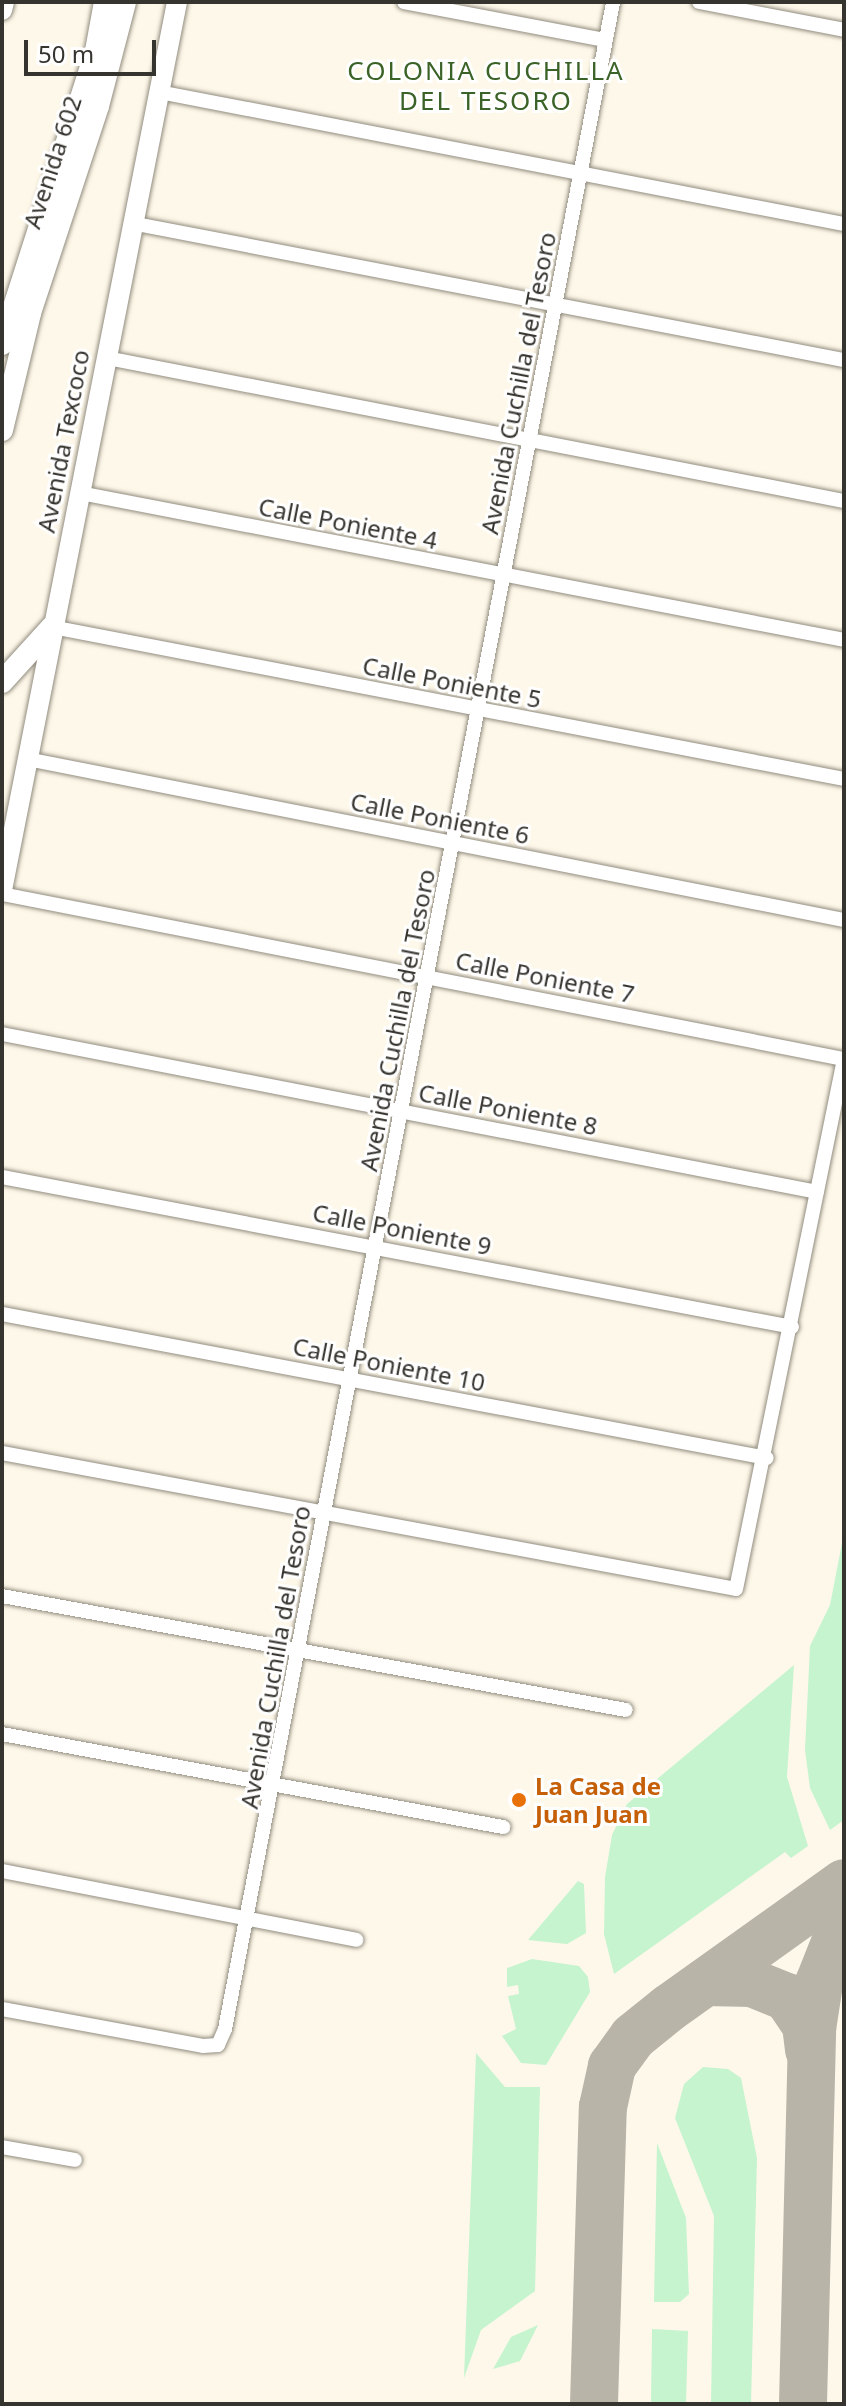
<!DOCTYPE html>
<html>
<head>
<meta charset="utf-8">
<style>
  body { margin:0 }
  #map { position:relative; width:846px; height:2406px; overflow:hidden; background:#fef8ea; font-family:"Noto Sans",sans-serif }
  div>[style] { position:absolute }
  .green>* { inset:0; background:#c5f4cf }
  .taxiway>* { height:48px; margin:-24px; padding:0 24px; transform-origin:24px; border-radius:24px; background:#b8b4a8 }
  .roads { filter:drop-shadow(0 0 2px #918c7f) drop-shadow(0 0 2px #918c7f) }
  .minor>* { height:14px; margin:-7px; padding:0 7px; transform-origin:7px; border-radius:7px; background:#fff }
  .secondary>* { height:20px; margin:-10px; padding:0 10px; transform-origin:10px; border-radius:10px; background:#fff }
  .primary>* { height:22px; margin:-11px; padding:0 11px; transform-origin:11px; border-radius:11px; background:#fff }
  .dots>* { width:22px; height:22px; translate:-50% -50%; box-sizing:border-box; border:4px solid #fff; border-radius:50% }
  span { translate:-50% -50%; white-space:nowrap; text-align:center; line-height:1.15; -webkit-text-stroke:6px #fff; paint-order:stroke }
  .street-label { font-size:24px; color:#36342f }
  .food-label { font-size:24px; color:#c56008; font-weight:700 }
  .left { translate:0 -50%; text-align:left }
  .neighbourhood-label { font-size:26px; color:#3c6327; letter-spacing:2px }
  .frame { position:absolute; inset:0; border:4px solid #36342f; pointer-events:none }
  .scale { position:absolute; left:24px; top:40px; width:132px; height:36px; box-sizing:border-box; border:4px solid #36342f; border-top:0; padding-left:10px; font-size:24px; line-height:28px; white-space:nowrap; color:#36342f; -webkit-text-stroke:6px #fff; paint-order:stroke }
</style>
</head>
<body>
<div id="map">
  <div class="green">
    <i style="clip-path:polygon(844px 1533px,844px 1820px,830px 1830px,810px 1788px,805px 1750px,810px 1646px,830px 1605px)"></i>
    <i style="clip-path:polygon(794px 1665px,787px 1777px,808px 1846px,791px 1858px,785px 1852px,614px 1974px,604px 1934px,605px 1877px,612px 1835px,627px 1804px)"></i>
    <i style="clip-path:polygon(578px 1881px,584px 1884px,586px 1933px,567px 1944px,528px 1940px)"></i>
    <i style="clip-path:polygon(532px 1959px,579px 1966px,588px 1977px,590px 1992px,546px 2065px,521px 2063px,502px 2036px,516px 2029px,508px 1996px,519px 1994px,518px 1985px,507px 1987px,507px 1968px)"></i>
    <i style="clip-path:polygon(476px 2053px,505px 2087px,540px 2087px,535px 2291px,481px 2330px,464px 2378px)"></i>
    <i style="clip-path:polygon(703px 2067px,728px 2069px,741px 2078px,757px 2158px,751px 2404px,711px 2404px,714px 2216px,675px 2118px,684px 2084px)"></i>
    <i style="clip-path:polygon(657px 2143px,686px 2218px,689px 2294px,680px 2302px,654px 2302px)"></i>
    <i style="clip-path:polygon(538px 2325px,520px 2361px,493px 2369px,511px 2337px)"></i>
    <i style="clip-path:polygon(652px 2329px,688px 2331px,686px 2404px,651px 2404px)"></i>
  </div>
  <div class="taxiway">
    <i style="left:706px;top:1982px;width:46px;rotate:1.2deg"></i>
    <i style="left:752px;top:1983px;width:38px;rotate:22deg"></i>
    <i style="left:787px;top:1997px;width:34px;rotate:56deg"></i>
    <i style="left:806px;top:2025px;width:25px;rotate:83deg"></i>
    <i style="left:594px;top:2404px;width:297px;rotate:-88.3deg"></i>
    <i style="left:603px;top:2107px;width:42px;rotate:-77.6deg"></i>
    <i style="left:612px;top:2066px;width:36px;rotate:-54deg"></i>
    <i style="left:633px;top:2037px;width:46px;rotate:-38.9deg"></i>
    <i style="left:669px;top:2008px;width:215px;rotate:-35.5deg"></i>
    <i style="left:803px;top:2404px;width:375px;rotate:-88.6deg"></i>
    <i style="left:812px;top:2029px;width:47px;rotate:-81.3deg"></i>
    <i style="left:819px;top:1983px;width:68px;rotate:-68.4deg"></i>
  </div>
  <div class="roads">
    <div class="minor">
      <i style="left:404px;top:2px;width:205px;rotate:10.7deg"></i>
      <i style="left:699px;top:2px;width:148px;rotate:10.9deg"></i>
      <i style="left:159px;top:92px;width:698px;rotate:10.91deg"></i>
      <i style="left:131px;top:223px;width:726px;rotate:10.88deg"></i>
      <i style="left:107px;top:358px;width:751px;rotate:10.98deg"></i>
      <i style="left:80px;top:493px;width:778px;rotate:10.89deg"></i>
      <i style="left:52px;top:627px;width:806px;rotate:10.86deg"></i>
      <i style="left:27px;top:759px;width:833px;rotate:11.15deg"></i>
      <i style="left:2px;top:894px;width:858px;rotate:11.09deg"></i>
      <i style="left:2px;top:1034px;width:830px;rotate:10.97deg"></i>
      <i style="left:2px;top:1177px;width:804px;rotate:10.75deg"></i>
      <i style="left:2px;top:1314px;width:778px;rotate:10.66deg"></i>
      <i style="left:2px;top:1453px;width:746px;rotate:10.5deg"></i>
      <i style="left:736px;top:1589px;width:541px;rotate:-78.48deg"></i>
      <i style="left:2px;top:1596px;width:634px;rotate:10.35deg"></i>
      <i style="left:2px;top:1734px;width:510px;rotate:10.52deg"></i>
      <i style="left:2px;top:1871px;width:361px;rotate:11deg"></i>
      <i style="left:2px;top:2009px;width:204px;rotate:10.4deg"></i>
      <i style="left:203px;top:2046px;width:15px;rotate:-4deg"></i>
      <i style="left:218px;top:2045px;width:17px;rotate:-66deg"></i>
      <i style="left:225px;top:2029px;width:2064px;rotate:-79.16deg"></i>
      <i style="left:2px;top:2147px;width:74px;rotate:10.1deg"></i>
    </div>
    <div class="secondary">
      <i style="left:2px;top:10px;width:8px;rotate:-76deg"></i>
      <i style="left:2px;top:890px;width:905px;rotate:-78.85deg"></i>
    </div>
    <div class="primary">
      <i style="left:2px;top:344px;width:308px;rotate:-72.2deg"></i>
      <i style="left:96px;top:51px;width:50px;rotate:-79.6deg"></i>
      <i style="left:2px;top:430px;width:120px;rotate:-76.5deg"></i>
      <i style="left:30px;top:313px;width:218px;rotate:-71.8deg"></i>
      <i style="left:98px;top:106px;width:107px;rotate:-75.4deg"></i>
      <i style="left:2px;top:682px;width:74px;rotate:-47.7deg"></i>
    </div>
  </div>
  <div class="dots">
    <i style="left:519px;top:1800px;background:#e8710a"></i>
  </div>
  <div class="street-label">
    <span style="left:52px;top:162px;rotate:-72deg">Avenida 602</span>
    <span style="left:518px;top:383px;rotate:-79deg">Avenida Cuchilla del Tesoro</span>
    <span style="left:63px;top:441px;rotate:-79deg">Avenida Texcoco</span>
    <span style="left:348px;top:523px;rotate:11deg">Calle Poniente 4</span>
    <span style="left:452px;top:682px;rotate:11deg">Calle Poniente 5</span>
    <span style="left:440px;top:818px;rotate:11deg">Calle Poniente 6</span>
    <span style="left:545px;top:977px;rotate:11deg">Calle Poniente 7</span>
    <span style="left:397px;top:1020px;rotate:-79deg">Avenida Cuchilla del Tesoro</span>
    <span style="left:508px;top:1109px;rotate:11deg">Calle Poniente 8</span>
    <span style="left:402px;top:1229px;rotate:11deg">Calle Poniente 9</span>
    <span style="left:389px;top:1364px;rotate:11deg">Calle Poniente 10</span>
    <span style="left:275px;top:1657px;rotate:-80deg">Avenida Cuchilla del Tesoro</span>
  </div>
  <div class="food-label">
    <span class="left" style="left:535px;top:1800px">La Casa de<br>Juan Juan</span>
  </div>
  <div class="neighbourhood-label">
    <span style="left:486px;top:86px">COLONIA CUCHILLA<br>DEL TESORO</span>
  </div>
  <div class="frame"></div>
  <div class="scale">50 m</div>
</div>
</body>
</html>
